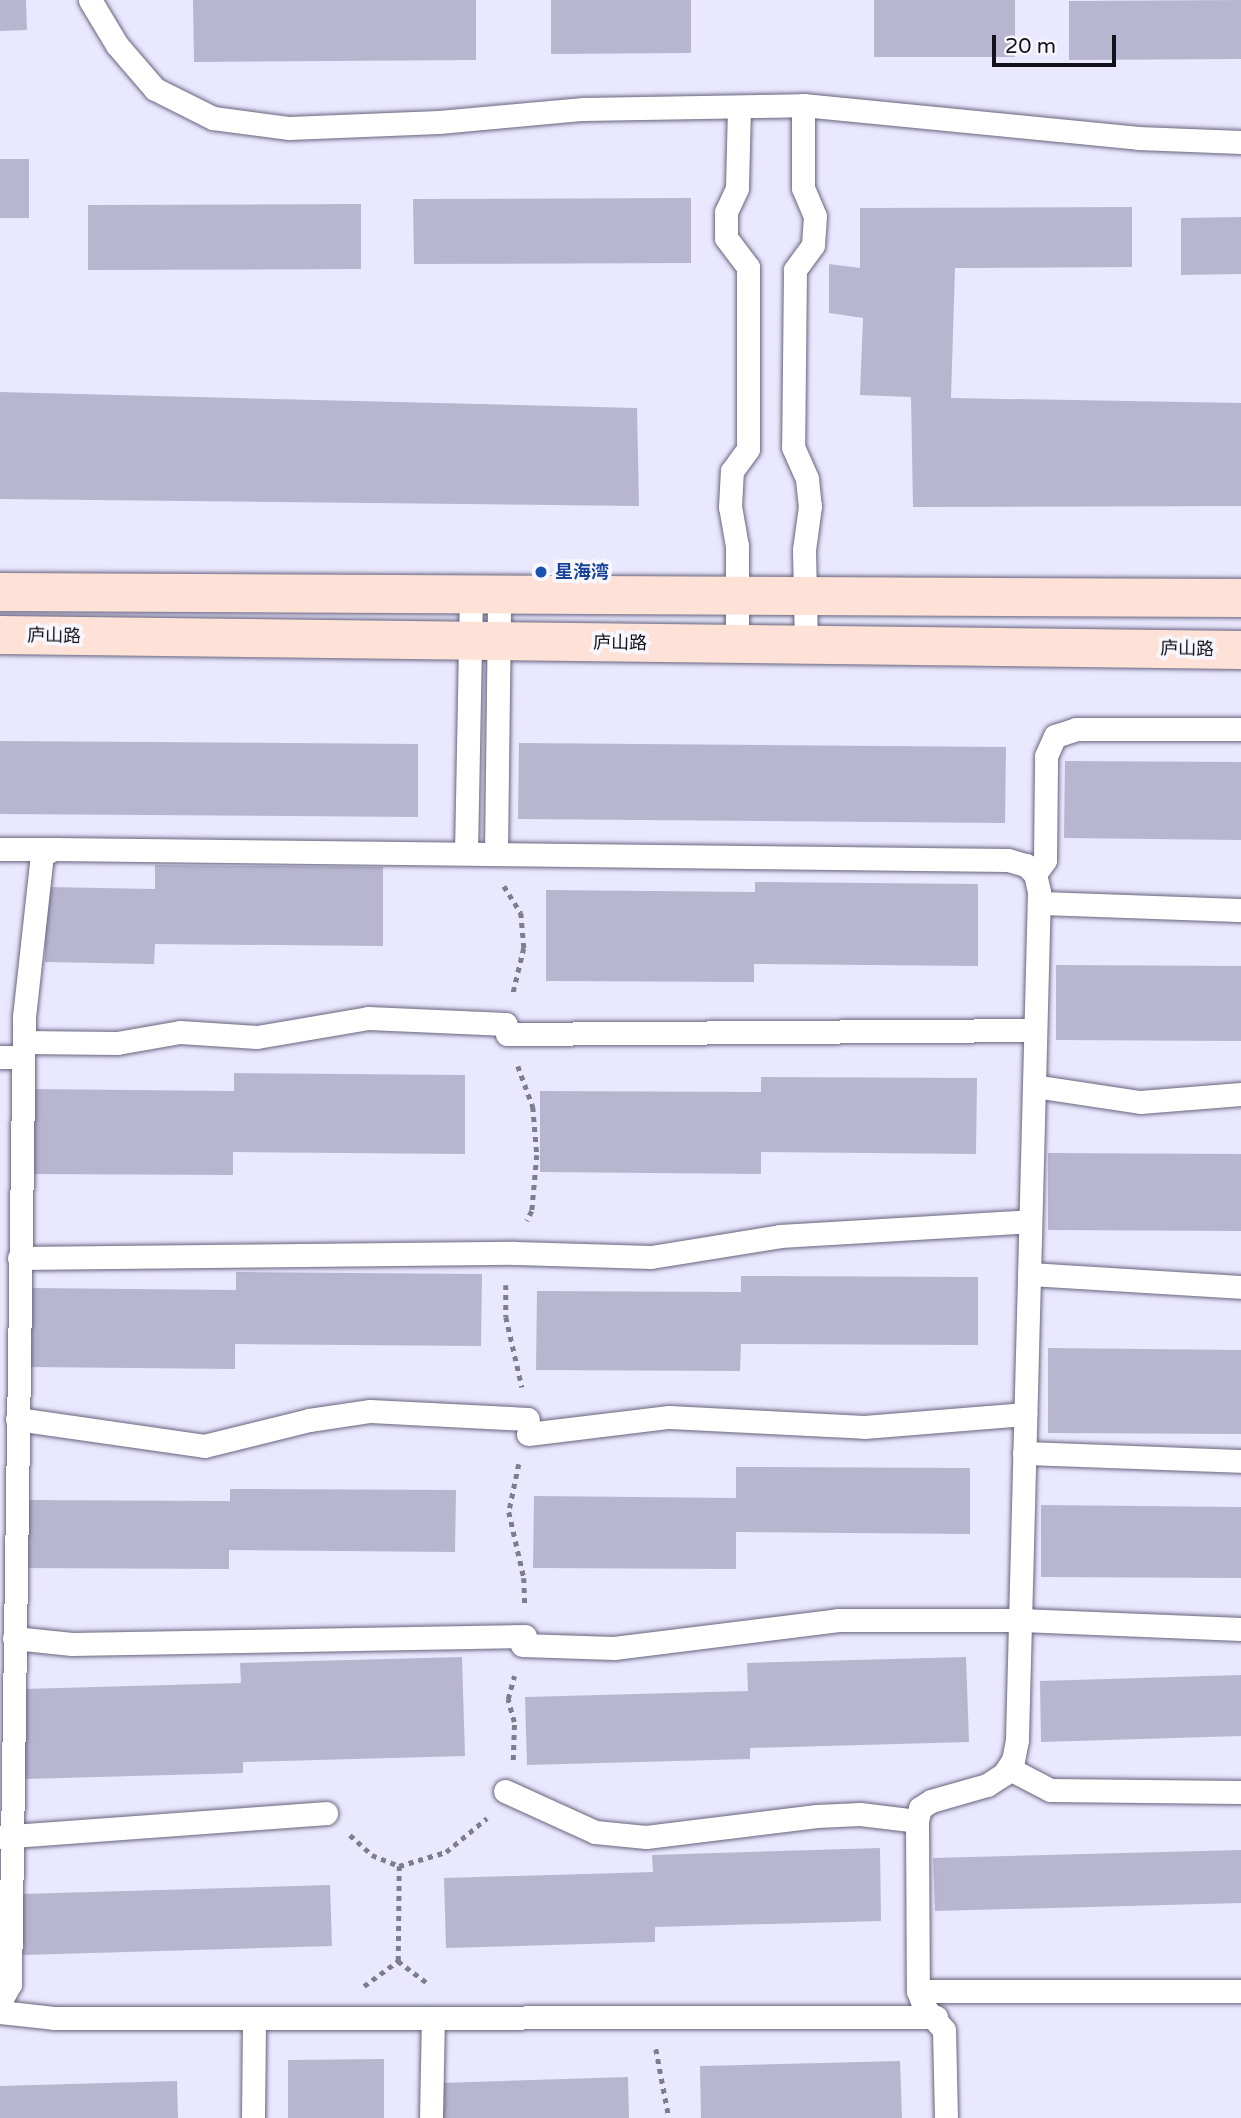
<!DOCTYPE html>
<html>
<head>
<meta charset="utf-8">
<style>
  body { margin:0 }
  #map { position:relative; width:1241px; height:2118px; overflow:hidden; background:#eae8ff; font-family:"Varela Round","Noto Sans SC",sans-serif }
  div>[style] { position:absolute }
  .building>* { inset:0; background:#b8b5d0 }
  .path>* { height:4.5px; margin-top:-2.25px; transform-origin:0; background:repeating-linear-gradient(90deg,#7e7d8d 0 5px,transparent 0 10px) }
  .roads { filter:drop-shadow(0 0 2px #67647d) drop-shadow(0 0 2px #67647d) }
  .lane>* { height:23px; margin:-11.5px; padding:0 11.5px; transform-origin:11.5px; border-radius:11.5px; background:#fff }
  .secondary>* { height:38px; margin:-19px; padding:0 19px; transform-origin:19px; border-radius:19px; background:#fee2d7 }
  .dots>* { width:19px; height:19px; translate:-50% -50%; box-sizing:border-box; border:4px solid #f8f7fd; border-radius:50% }
  span { translate:-50% -50%; white-space:nowrap; text-align:center; line-height:1.15; -webkit-text-stroke:7px #f8f7fd; paint-order:stroke }
  .transit-label { font-size:18px; color:#164399; font-weight:700 }
  .left { translate:0 -50%; text-align:left }
  .street-label { font-size:18px; color:#13121b }
  .scale { position:absolute; left:992px; top:35px; width:124px; height:32px; box-sizing:border-box; border:4px solid #13121b; border-top:0; padding-left:9px; font-size:21px; line-height:24px; white-space:nowrap; color:#13121b; -webkit-text-stroke:5px #f8f7fd; paint-order:stroke }
</style>
</head>
<body>
<div id="map">
  <div class="building">
    <i style="clip-path:polygon(0 0,26px 0,27px 30px,0 31px)"></i>
    <i style="clip-path:polygon(193px 0,476px 0,476px 60px,194px 62px)"></i>
    <i style="clip-path:polygon(551px 0,691px 0,691px 53px,551px 54px)"></i>
    <i style="clip-path:polygon(874px 0,1015px 0,1015px 57px,874px 57px)"></i>
    <i style="clip-path:polygon(1241px 0,1241px 59px,1069px 60px,1069px 1px)"></i>
    <i style="clip-path:polygon(0 159px,29px 159px,29px 218px,0 218px)"></i>
    <i style="clip-path:polygon(691px 198px,691px 263px,414px 264px,413px 199px)"></i>
    <i style="clip-path:polygon(361px 204px,361px 269px,88px 270px,88px 205px)"></i>
    <i style="clip-path:polygon(1132px 207px,1132px 267px,955px 268px,951px 398px,1241px 403px,1241px 506px,913px 507px,911px 397px,860px 395px,863px 318px,829px 313px,829px 264px,860px 268px,860px 208px)"></i>
    <i style="clip-path:polygon(1241px 217px,1241px 274px,1181px 275px,1181px 218px)"></i>
    <i style="clip-path:polygon(0 392px,637px 408px,639px 506px,0 499px)"></i>
    <i style="clip-path:polygon(0 741px,418px 744px,418px 817px,0 814px)"></i>
    <i style="clip-path:polygon(519px 743px,1006px 747px,1005px 823px,518px 819px)"></i>
    <i style="clip-path:polygon(1065px 761px,1241px 762px,1241px 840px,1064px 838px)"></i>
    <i style="clip-path:polygon(155px 865px,383px 867px,383px 946px,155px 944px,154px 964px,45px 962px,46px 887px,155px 889px)"></i>
    <i style="clip-path:polygon(755px 882px,978px 884px,978px 966px,754px 964px,754px 982px,546px 981px,546px 890px,755px 892px)"></i>
    <i style="clip-path:polygon(1056px 965px,1241px 966px,1241px 1041px,1056px 1040px)"></i>
    <i style="clip-path:polygon(234px 1073px,465px 1075px,465px 1154px,233px 1152px,233px 1175px,28px 1174px,28px 1089px,234px 1091px)"></i>
    <i style="clip-path:polygon(761px 1077px,977px 1078px,976px 1154px,761px 1152px,761px 1174px,540px 1172px,540px 1091px,761px 1092px)"></i>
    <i style="clip-path:polygon(1048px 1153px,1241px 1154px,1241px 1231px,1048px 1230px)"></i>
    <i style="clip-path:polygon(236px 1272px,482px 1274px,481px 1346px,235px 1344px,235px 1369px,31px 1367px,32px 1288px,236px 1290px)"></i>
    <i style="clip-path:polygon(741px 1276px,978px 1277px,978px 1345px,741px 1344px,740px 1371px,536px 1370px,537px 1291px,741px 1292px)"></i>
    <i style="clip-path:polygon(1048px 1348px,1241px 1350px,1241px 1434px,1048px 1433px)"></i>
    <i style="clip-path:polygon(736px 1467px,970px 1468px,970px 1534px,736px 1532px,736px 1569px,533px 1568px,534px 1496px,736px 1498px)"></i>
    <i style="clip-path:polygon(230px 1489px,456px 1490px,455px 1552px,229px 1550px,229px 1569px,20px 1568px,21px 1500px,230px 1501px)"></i>
    <i style="clip-path:polygon(1041px 1505px,1241px 1507px,1241px 1578px,1041px 1577px)"></i>
    <i style="clip-path:polygon(462px 1657px,465px 1756px,243px 1762px,243px 1773px,25px 1779px,23px 1689px,241px 1683px,240px 1663px)"></i>
    <i style="clip-path:polygon(966px 1657px,969px 1742px,750px 1748px,750px 1759px,527px 1765px,525px 1697px,748px 1691px,747px 1663px)"></i>
    <i style="clip-path:polygon(1241px 1675px,1241px 1736px,1041px 1742px,1040px 1681px)"></i>
    <i style="clip-path:polygon(880px 1848px,881px 1921px,655px 1927px,655px 1942px,446px 1948px,444px 1878px,653px 1872px,652px 1855px)"></i>
    <i style="clip-path:polygon(1241px 1850px,1241px 1903px,935px 1911px,933px 1858px)"></i>
    <i style="clip-path:polygon(330px 1885px,332px 1946px,23px 1955px,21px 1894px)"></i>
    <i style="clip-path:polygon(384px 2059px,384px 2118px,288px 2118px,288px 2060px)"></i>
    <i style="clip-path:polygon(900px 2061px,902px 2118px,701px 2118px,700px 2066px)"></i>
    <i style="clip-path:polygon(628px 2077px,629px 2118px,442px 2118px,442px 2083px)"></i>
    <i style="clip-path:polygon(177px 2081px,178px 2118px,0 2118px,0 2086px)"></i>
  </div>
  <div class="path">
    <i style="left:504px;top:886px;width:32px;rotate:58deg"></i>
    <i style="left:521px;top:913px;width:35px;rotate:85deg"></i>
    <i style="left:524px;top:948px;width:47px;rotate:103.4deg"></i>
    <i style="left:518px;top:1066px;width:44px;rotate:69.9deg"></i>
    <i style="left:533px;top:1107px;width:48px;rotate:85.2deg"></i>
    <i style="left:537px;top:1155px;width:56px;rotate:95.1deg"></i>
    <i style="left:532px;top:1211px;width:11px;rotate:117deg"></i>
    <i style="left:506px;top:1285px;width:32px;rotate:90deg"></i>
    <i style="left:506px;top:1317px;width:72px;rotate:77.1deg"></i>
    <i style="left:519px;top:1464px;width:49px;rotate:101.8deg"></i>
    <i style="left:509px;top:1512px;width:68px;rotate:77.2deg"></i>
    <i style="left:524px;top:1578px;width:27px;rotate:88deg"></i>
    <i style="left:513px;top:1760px;width:38px;rotate:-88deg"></i>
    <i style="left:514px;top:1722px;width:24px;rotate:-105deg"></i>
    <i style="left:508px;top:1699px;width:24px;rotate:-75deg"></i>
    <i style="left:350px;top:1835px;width:30px;rotate:42deg"></i>
    <i style="left:372px;top:1855px;width:29px;rotate:22deg"></i>
    <i style="left:399px;top:1866px;width:49px;rotate:-16.6deg"></i>
    <i style="left:446px;top:1852px;width:53px;rotate:-39.7deg"></i>
    <i style="left:398px;top:1961px;width:95px;rotate:-89.4deg"></i>
    <i style="left:364px;top:1986px;width:42px;rotate:-36.3deg"></i>
    <i style="left:398px;top:1961px;width:36px;rotate:37deg"></i>
    <i style="left:656px;top:2049px;width:70px;rotate:79.3deg"></i>
  </div>
  <div class="roads">
    <div class="lane">
      <i style="left:90px;top:0;width:52px;rotate:59deg"></i>
      <i style="left:117px;top:45px;width:58px;rotate:49.2deg"></i>
      <i style="left:155px;top:89px;width:65px;rotate:26.6deg"></i>
      <i style="left:213px;top:118px;width:77px;rotate:7.5deg"></i>
      <i style="left:289px;top:128px;width:150px;rotate:-2.3deg"></i>
      <i style="left:439px;top:122px;width:145px;rotate:-5.2deg"></i>
      <i style="left:583px;top:109px;width:220px;rotate:-1deg"></i>
      <i style="left:803px;top:105px;width:337px;rotate:5.6deg"></i>
      <i style="left:1138px;top:138px;width:103px;rotate:2.2deg"></i>
      <i style="left:803px;top:105px;width:83px;rotate:90deg"></i>
      <i style="left:803px;top:188px;width:30px;rotate:67deg"></i>
      <i style="left:815px;top:216px;width:29px;rotate:94deg"></i>
      <i style="left:813px;top:245px;width:31px;rotate:126deg"></i>
      <i style="left:795px;top:270px;width:177px;rotate:90.6deg"></i>
      <i style="left:793px;top:447px;width:35px;rotate:66deg"></i>
      <i style="left:807px;top:479px;width:27px;rotate:84deg"></i>
      <i style="left:810px;top:506px;width:44px;rotate:97.8deg"></i>
      <i style="left:804px;top:550px;width:95px;rotate:88.8deg"></i>
      <i style="left:737px;top:644px;width:98px;rotate:-90deg"></i>
      <i style="left:737px;top:546px;width:40px;rotate:-100deg"></i>
      <i style="left:730px;top:507px;width:36px;rotate:-87deg"></i>
      <i style="left:732px;top:471px;width:27px;rotate:-54deg"></i>
      <i style="left:748px;top:449px;width:182px;rotate:-90deg"></i>
      <i style="left:748px;top:267px;width:36px;rotate:-127deg"></i>
      <i style="left:726px;top:238px;width:26px;rotate:-90deg"></i>
      <i style="left:726px;top:212px;width:26px;rotate:-65deg"></i>
      <i style="left:737px;top:188px;width:81px;rotate:-88.6deg"></i>
      <i style="left:0;top:849px;width:54px"></i>
      <i style="left:466px;top:853px;width:255px;rotate:-88.9deg"></i>
      <i style="left:496px;top:854px;width:256px;rotate:-89.3deg"></i>
      <i style="left:1035px;top:874px;width:17px;rotate:-54deg"></i>
      <i style="left:1045px;top:860px;width:104px;rotate:-89.4deg"></i>
      <i style="left:1046px;top:756px;width:22px;rotate:-66deg"></i>
      <i style="left:1055px;top:736px;width:22px;rotate:-18deg"></i>
      <i style="left:1076px;top:729px;width:165px"></i>
      <i style="left:1039px;top:903px;width:202px;rotate:2deg"></i>
      <i style="left:507px;top:1034px;width:528px;rotate:-0.43deg"></i>
      <i style="left:24px;top:1042px;width:93px;rotate:0.6deg"></i>
      <i style="left:117px;top:1043px;width:64px;rotate:-9.9deg"></i>
      <i style="left:180px;top:1032px;width:77px;rotate:3.7deg"></i>
      <i style="left:257px;top:1037px;width:113px;rotate:-9.7deg"></i>
      <i style="left:368px;top:1018px;width:138px;rotate:2.5deg"></i>
      <i style="left:0;top:1057px;width:23px"></i>
      <i style="left:1034px;top:1086px;width:107px;rotate:8.6deg"></i>
      <i style="left:1140px;top:1102px;width:101px;rotate:-4.5deg"></i>
      <i style="left:19px;top:1258px;width:495px;rotate:-0.6deg"></i>
      <i style="left:514px;top:1253px;width:137px;rotate:1.7deg"></i>
      <i style="left:651px;top:1257px;width:131px;rotate:-9.2deg"></i>
      <i style="left:780px;top:1236px;width:250px;rotate:-3.4deg"></i>
      <i style="left:1029px;top:1274px;width:212px;rotate:3.5deg"></i>
      <i style="left:17px;top:1419px;width:189px;rotate:8.2deg"></i>
      <i style="left:204px;top:1446px;width:108px;rotate:-13.9deg"></i>
      <i style="left:309px;top:1420px;width:62px;rotate:-8.4deg"></i>
      <i style="left:370px;top:1411px;width:158px;rotate:2.9deg"></i>
      <i style="left:528px;top:1434px;width:142px;rotate:-6.9deg"></i>
      <i style="left:669px;top:1417px;width:195px;rotate:2.9deg"></i>
      <i style="left:864px;top:1427px;width:162px;rotate:-4.6deg"></i>
      <i style="left:1024px;top:1453px;width:217px;rotate:2.1deg"></i>
      <i style="left:14px;top:1638px;width:58px;rotate:5.9deg"></i>
      <i style="left:72px;top:1644px;width:453px;rotate:-1deg"></i>
      <i style="left:522px;top:1645px;width:92px;rotate:1.9deg"></i>
      <i style="left:614px;top:1648px;width:226px;rotate:-7.1deg"></i>
      <i style="left:838px;top:1620px;width:181px"></i>
      <i style="left:1019px;top:1620px;width:222px;rotate:2.3deg"></i>
      <i style="left:1008px;top:1768px;width:47px;rotate:27.6deg"></i>
      <i style="left:1050px;top:1790px;width:191px;rotate:0.6deg"></i>
      <i style="left:505px;top:1791px;width:99px;rotate:24.5deg"></i>
      <i style="left:595px;top:1832px;width:51px;rotate:5.6deg"></i>
      <i style="left:646px;top:1837px;width:172px;rotate:-7deg"></i>
      <i style="left:817px;top:1816px;width:43px;rotate:-2.7deg"></i>
      <i style="left:860px;top:1814px;width:57px;rotate:7deg"></i>
      <i style="left:0;top:1837px;width:327px;rotate:-4.2deg"></i>
      <i style="left:918px;top:1991px;width:323px"></i>
      <i style="left:0;top:2002px;width:21px;rotate:-61deg"></i>
      <i style="left:10px;top:1984px;width:967px;rotate:-89.17deg"></i>
      <i style="left:24px;top:1017px;width:163px;rotate:-83.7deg"></i>
      <i style="left:42px;top:855px;width:13px;rotate:-27deg"></i>
      <i style="left:54px;top:849px;width:954px;rotate:0.66deg"></i>
      <i style="left:1008px;top:860px;width:19px;rotate:16deg"></i>
      <i style="left:1026px;top:865px;width:13px;rotate:45deg"></i>
      <i style="left:1035px;top:874px;width:18px;rotate:77deg"></i>
      <i style="left:1039px;top:892px;width:848px;rotate:91.49deg"></i>
      <i style="left:1017px;top:1740px;width:20px;rotate:101deg"></i>
      <i style="left:1013px;top:1760px;width:17px;rotate:123deg"></i>
      <i style="left:1004px;top:1774px;width:20px;rotate:147deg"></i>
      <i style="left:987px;top:1785px;width:58px;rotate:164.1deg"></i>
      <i style="left:931px;top:1801px;width:13px;rotate:148deg"></i>
      <i style="left:920px;top:1808px;width:13px;rotate:103deg"></i>
      <i style="left:917px;top:1821px;width:170px;rotate:89.7deg"></i>
      <i style="left:918px;top:1991px;width:17px;rotate:69deg"></i>
      <i style="left:924px;top:2007px;width:30px;rotate:49deg"></i>
      <i style="left:944px;top:2030px;width:88px;rotate:88.7deg"></i>
      <i style="left:0;top:2012px;width:54px;rotate:6.3deg"></i>
      <i style="left:54px;top:2018px;width:882px;rotate:-0.06deg"></i>
      <i style="left:253px;top:2118px;width:100px;rotate:-89.4deg"></i>
      <i style="left:431px;top:2118px;width:100px;rotate:-88.9deg"></i>
    </div>
    <div class="secondary">
      <i style="left:0;top:592px;width:1241px;rotate:0.28deg"></i>
      <i style="left:0;top:635px;width:1241px;rotate:0.69deg"></i>
    </div>
  </div>
  <div class="dots">
    <i style="left:541px;top:572px;background:#1a4fb4"></i>
  </div>
  <div class="transit-label">
    <span class="left" style="left:555px;top:572px">星海湾</span>
  </div>
  <div class="street-label">
    <span style="left:54px;top:636px;rotate:1deg">庐山路</span>
    <span style="left:620px;top:643px;rotate:1deg">庐山路</span>
    <span style="left:1187px;top:649px;rotate:1deg">庐山路</span>
  </div>
  <div class="scale">20 m</div>
</div>
</body>
</html>
